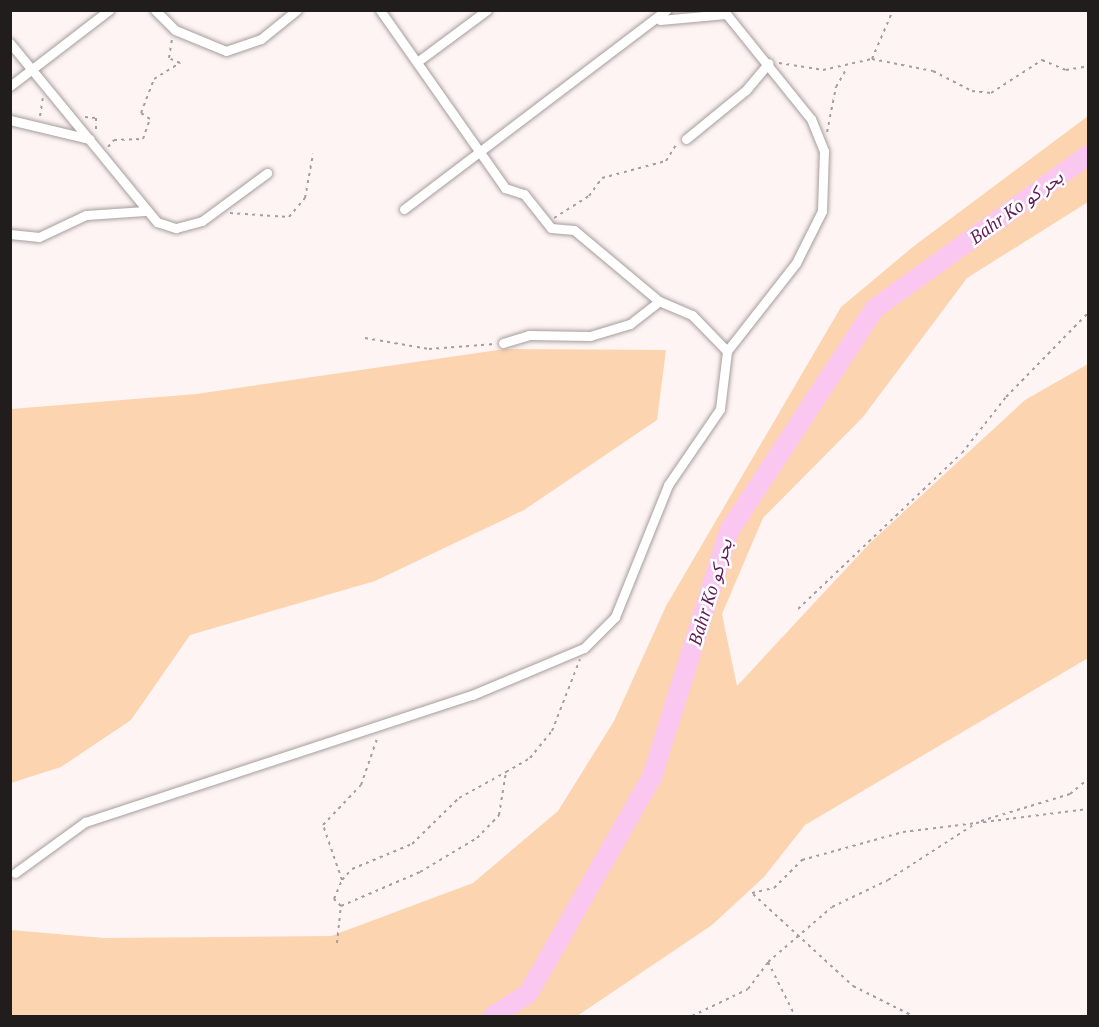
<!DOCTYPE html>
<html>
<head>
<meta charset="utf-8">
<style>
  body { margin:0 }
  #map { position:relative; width:1099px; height:1027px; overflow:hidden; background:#fef4f4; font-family:"PT Serif","Noto Sans Arabic",serif }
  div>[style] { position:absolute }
  .green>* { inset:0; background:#fdd4b0 }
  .river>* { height:20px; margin:-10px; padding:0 10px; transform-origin:10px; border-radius:10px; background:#f9c7ef }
  .path>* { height:2px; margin-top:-1px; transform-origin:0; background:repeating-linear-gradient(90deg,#a69e9e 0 3px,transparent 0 7.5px) }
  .roads { filter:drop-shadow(0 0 2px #a69d9d) drop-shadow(0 0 2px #a69d9d) }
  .street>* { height:9px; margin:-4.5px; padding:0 4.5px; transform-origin:4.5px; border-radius:4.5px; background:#fff }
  span { translate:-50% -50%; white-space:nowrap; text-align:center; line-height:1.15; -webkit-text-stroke:5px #fff; paint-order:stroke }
  .water-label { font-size:18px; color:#601a58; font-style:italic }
  .frame { position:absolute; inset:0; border:12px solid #211d1d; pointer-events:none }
</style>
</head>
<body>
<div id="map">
  <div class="green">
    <i style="clip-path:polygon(1088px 116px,1088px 202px,967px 278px,863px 417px,763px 518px,722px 614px,737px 686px,870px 543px,1025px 400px,1088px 364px,1088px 658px,805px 825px,764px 877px,712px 925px,577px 1016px,11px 1016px,11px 930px,104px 938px,331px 936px,473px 883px,558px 811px,614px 721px,666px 606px,841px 307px,914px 246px)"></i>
    <i style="clip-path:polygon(505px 349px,666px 350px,657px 420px,524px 510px,375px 581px,190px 635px,131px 720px,61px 767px,11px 783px,11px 409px,196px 394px)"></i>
  </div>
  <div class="river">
    <i style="left:493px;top:1016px;width:41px;rotate:-32.2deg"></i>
    <i style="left:528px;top:994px;width:250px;rotate:-60.3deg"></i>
    <i style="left:652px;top:777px;width:258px;rotate:-72.6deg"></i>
    <i style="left:729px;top:531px;width:265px;rotate:-56.8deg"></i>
    <i style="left:874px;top:309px;width:264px;rotate:-35.7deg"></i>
  </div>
  <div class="path">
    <i style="left:872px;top:59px;width:53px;rotate:-66.8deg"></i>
    <i style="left:779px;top:63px;width:45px;rotate:9deg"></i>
    <i style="left:823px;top:70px;width:50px;rotate:-12.7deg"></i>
    <i style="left:872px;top:59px;width:62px;rotate:11.1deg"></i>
    <i style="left:933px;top:71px;width:44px;rotate:27.1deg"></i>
    <i style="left:972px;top:91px;width:19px;rotate:6deg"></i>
    <i style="left:991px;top:93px;width:61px;rotate:-32.9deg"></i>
    <i style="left:1042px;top:60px;width:26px;rotate:23deg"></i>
    <i style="left:1066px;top:70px;width:22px;rotate:-10deg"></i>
    <i style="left:40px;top:116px;width:18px;rotate:-81deg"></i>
    <i style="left:85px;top:117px;width:11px;rotate:5deg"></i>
    <i style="left:96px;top:118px;width:13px;rotate:90deg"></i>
    <i style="left:827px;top:132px;width:46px;rotate:-78.7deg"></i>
    <i style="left:836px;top:87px;width:22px;rotate:-60deg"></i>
    <i style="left:108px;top:147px;width:9px;rotate:-49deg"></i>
    <i style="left:114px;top:140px;width:29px;rotate:-2deg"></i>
    <i style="left:143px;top:139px;width:21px;rotate:-71deg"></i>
    <i style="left:150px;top:119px;width:11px;rotate:-146deg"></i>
    <i style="left:141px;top:113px;width:36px;rotate:-69deg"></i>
    <i style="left:154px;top:79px;width:31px;rotate:-32deg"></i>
    <i style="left:180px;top:63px;width:12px;rotate:-156deg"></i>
    <i style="left:169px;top:58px;width:19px;rotate:-81deg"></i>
    <i style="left:230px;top:213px;width:59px;rotate:3.9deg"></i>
    <i style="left:289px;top:217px;width:25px;rotate:-50deg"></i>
    <i style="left:305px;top:198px;width:45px;rotate:-79.7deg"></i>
    <i style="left:554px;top:218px;width:41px;rotate:-32.2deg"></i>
    <i style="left:589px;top:196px;width:22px;rotate:-54deg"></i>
    <i style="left:602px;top:178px;width:66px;rotate:-14.9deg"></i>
    <i style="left:666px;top:161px;width:22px;rotate:-58deg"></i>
    <i style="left:365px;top:338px;width:65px;rotate:9.8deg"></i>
    <i style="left:429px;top:349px;width:66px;rotate:-4.3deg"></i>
    <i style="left:798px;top:609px;width:226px;rotate:-43.6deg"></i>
    <i style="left:962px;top:453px;width:71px;rotate:-51.8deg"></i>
    <i style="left:1006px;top:397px;width:117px;rotate:-45.7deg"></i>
    <i style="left:981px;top:821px;width:93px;rotate:-16.9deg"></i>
    <i style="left:1070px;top:794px;width:23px;rotate:-40deg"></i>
    <i style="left:342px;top:880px;width:15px;rotate:-48deg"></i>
    <i style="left:352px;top:869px;width:65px;rotate:-22.6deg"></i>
    <i style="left:412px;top:844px;width:66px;rotate:-44.4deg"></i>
    <i style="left:459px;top:798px;width:54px;rotate:-29deg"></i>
    <i style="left:752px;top:893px;width:23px;rotate:-13deg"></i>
    <i style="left:774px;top:888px;width:40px;rotate:-45deg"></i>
    <i style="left:802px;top:860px;width:105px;rotate:-15.5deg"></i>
    <i style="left:903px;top:832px;width:74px;rotate:-7deg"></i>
    <i style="left:753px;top:894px;width:136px;rotate:42.6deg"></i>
    <i style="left:853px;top:986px;width:67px;rotate:26.6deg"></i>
    <i style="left:341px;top:906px;width:86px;rotate:-23.3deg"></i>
    <i style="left:420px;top:872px;width:66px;rotate:-30.8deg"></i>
    <i style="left:477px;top:838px;width:32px;rotate:-46deg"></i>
    <i style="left:499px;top:815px;width:44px;rotate:-80.8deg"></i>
    <i style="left:506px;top:772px;width:28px;rotate:-30deg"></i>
    <i style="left:530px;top:758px;width:35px;rotate:-51deg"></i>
    <i style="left:552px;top:731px;width:77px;rotate:-68.7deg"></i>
    <i style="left:337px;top:943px;width:37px;rotate:-84deg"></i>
    <i style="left:341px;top:906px;width:10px;rotate:-135deg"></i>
    <i style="left:334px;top:899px;width:21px;rotate:-67deg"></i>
    <i style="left:342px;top:880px;width:58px;rotate:-109.1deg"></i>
    <i style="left:323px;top:825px;width:55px;rotate:-46.5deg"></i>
    <i style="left:361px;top:785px;width:52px;rotate:-70.9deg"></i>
    <i style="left:768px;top:962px;width:84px;rotate:-40.7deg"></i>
    <i style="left:832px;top:907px;width:62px;rotate:-25.7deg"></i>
    <i style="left:888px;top:880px;width:105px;rotate:-32.9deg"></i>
    <i style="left:976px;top:823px;width:113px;rotate:-7.1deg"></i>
    <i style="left:692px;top:1016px;width:62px;rotate:-25.7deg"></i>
    <i style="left:748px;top:989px;width:34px;rotate:-53deg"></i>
    <i style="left:768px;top:962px;width:60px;rotate:63.4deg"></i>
  </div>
  <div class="roads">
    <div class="street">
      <i style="left:155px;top:10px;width:28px;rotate:45deg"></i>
      <i style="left:175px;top:30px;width:55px;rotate:22.4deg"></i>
      <i style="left:226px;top:51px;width:37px;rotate:-19deg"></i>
      <i style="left:261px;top:39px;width:46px;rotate:-38.9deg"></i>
      <i style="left:380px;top:10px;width:218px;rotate:54.9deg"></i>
      <i style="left:505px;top:188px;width:20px;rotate:18deg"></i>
      <i style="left:524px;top:194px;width:43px;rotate:51.5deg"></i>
      <i style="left:551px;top:228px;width:23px;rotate:5deg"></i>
      <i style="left:574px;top:230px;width:111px;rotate:39.9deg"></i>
      <i style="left:659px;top:301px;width:36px;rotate:23deg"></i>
      <i style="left:692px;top:315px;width:50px;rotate:45.8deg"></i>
      <i style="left:660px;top:20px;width:66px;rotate:-5.2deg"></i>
      <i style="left:10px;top:43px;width:232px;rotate:50.6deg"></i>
      <i style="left:157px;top:222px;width:20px;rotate:18deg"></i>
      <i style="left:176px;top:228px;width:27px;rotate:-15deg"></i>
      <i style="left:202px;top:221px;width:81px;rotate:-36.4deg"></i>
      <i style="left:417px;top:62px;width:87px;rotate:-36.6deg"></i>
      <i style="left:10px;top:86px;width:125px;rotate:-37.5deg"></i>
      <i style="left:10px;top:120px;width:82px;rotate:13.4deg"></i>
      <i style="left:686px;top:139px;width:77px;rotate:-39.2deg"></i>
      <i style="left:746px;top:90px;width:35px;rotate:-50deg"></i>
      <i style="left:404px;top:209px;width:329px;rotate:-37.2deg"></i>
      <i style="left:10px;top:234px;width:29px;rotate:6deg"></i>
      <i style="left:39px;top:237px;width:52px;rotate:-25.1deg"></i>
      <i style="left:86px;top:215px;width:59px;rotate:-3.9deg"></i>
      <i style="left:503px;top:343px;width:27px;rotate:-17deg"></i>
      <i style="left:529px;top:335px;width:61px;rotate:0.9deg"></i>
      <i style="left:590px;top:336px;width:42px;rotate:-16.7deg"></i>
      <i style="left:630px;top:324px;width:37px;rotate:-38deg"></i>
      <i style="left:15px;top:873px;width:87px;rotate:-36.1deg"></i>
      <i style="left:85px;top:822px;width:407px;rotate:-18.2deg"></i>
      <i style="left:472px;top:695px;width:121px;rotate:-22.8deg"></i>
      <i style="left:584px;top:648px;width:44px;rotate:-45deg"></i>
      <i style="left:615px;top:617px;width:142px;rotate:-68.1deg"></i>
      <i style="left:668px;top:485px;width:92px;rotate:-55.6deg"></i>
      <i style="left:720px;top:409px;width:58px;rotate:-83.1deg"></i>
      <i style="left:727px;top:351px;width:112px;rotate:-51.9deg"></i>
      <i style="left:796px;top:263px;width:58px;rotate:-63.4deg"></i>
      <i style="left:822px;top:211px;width:60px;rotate:-88.1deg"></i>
      <i style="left:824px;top:151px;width:35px;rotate:-112deg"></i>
      <i style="left:811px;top:119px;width:140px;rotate:-128.9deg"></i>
    </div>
  </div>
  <div class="water-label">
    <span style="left:1016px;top:207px;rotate:-36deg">Bahr Ko بحر كو</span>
    <span style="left:710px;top:592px;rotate:-73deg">Bahr Ko بحر كو</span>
  </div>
  <div class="frame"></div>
</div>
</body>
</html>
